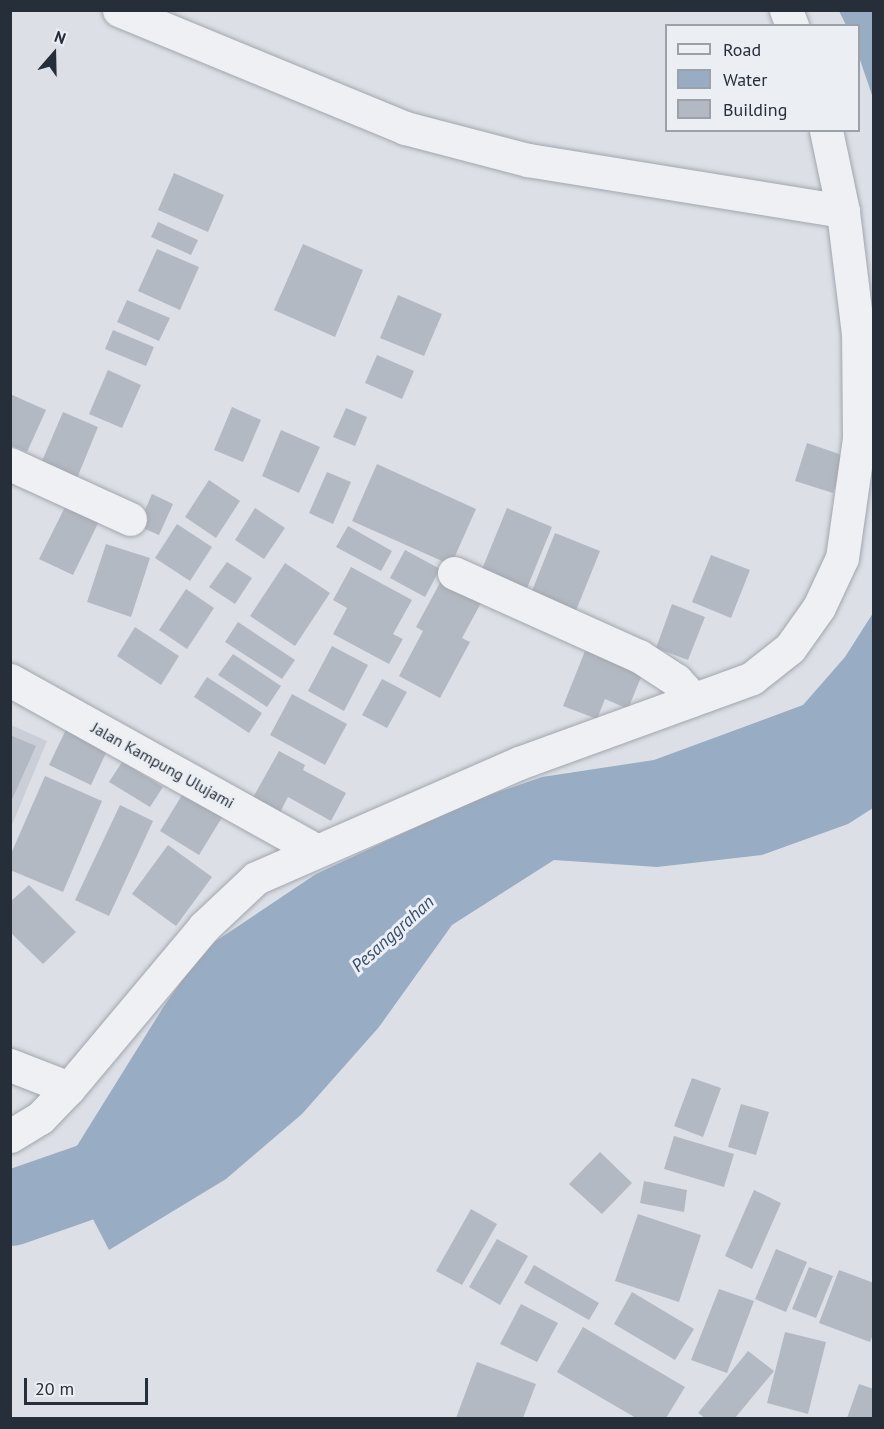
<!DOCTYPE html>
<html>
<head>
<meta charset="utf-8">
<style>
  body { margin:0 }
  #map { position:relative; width:884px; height:1429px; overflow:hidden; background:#dcdfe5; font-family:"PT Sans",sans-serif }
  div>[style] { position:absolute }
  .built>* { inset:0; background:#caced6 }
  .water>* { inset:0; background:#98adc4 }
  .river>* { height:75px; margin:-37.5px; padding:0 37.5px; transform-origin:37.5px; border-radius:37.5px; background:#98adc4 }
  .building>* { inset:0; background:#b3b9c2 }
  .roads { filter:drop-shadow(0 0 2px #a2a6ae) drop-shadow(0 0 2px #a2a6ae) }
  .minor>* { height:33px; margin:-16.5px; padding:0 16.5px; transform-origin:16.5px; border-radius:16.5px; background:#eef0f4 }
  span { translate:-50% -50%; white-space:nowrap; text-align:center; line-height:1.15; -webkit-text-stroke:6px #ebeef3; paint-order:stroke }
  .street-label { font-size:16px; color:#262e3a }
  .water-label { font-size:18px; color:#334c6c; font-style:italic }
  .frame { position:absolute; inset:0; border:12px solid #262e3a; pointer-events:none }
  .legend { position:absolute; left:665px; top:24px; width:195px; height:108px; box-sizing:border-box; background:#ebeef3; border:2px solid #9ca1a9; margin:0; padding:8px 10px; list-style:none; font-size:18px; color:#262e3a }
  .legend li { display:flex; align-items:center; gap:12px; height:30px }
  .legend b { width:30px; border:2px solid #9ca1a9 }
  .north { position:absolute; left:24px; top:24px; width:60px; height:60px; -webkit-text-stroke:4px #ebeef3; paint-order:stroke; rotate:20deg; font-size:16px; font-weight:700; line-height:24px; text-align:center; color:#262e3a }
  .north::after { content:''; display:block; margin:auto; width:21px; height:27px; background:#262e3a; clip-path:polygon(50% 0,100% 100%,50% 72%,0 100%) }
  .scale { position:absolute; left:24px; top:1378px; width:124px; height:27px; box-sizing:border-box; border:3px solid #262e3a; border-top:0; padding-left:8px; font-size:18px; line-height:21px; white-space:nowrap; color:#262e3a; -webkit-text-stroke:4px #ebeef3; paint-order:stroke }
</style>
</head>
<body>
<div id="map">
  <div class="built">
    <i style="clip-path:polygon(11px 725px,47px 741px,11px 827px)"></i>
  </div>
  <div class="water">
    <i style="clip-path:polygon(839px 11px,873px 11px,873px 98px,859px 57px,858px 26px,846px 25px)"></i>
    <i style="clip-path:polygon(873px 613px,873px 808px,848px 824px,762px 855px,657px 867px,554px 860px,452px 925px,379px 1027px,302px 1114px,226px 1179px,109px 1250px,65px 1165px,164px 1006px,204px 949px,316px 874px,472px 801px,542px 777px,654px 760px,803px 705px,845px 657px)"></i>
  </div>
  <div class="river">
    <i style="left:10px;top:1208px;width:161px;rotate:-19.2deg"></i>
    <i style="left:162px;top:1155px;width:10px;rotate:-45deg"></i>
  </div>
  <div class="building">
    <i style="clip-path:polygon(174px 173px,224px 195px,208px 232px,158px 210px)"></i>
    <i style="clip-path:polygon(158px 222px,198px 240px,191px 255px,151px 237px)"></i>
    <i style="clip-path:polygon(303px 244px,363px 270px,335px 337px,274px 310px)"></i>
    <i style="clip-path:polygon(157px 249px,199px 267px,180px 310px,138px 291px)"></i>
    <i style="clip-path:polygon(398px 295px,442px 314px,424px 356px,380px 338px)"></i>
    <i style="clip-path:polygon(127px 300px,170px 318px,159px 341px,117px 322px)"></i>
    <i style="clip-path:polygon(113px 330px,154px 347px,146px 366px,105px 349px)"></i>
    <i style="clip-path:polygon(377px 355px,414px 371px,402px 399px,365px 383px)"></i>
    <i style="clip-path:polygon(108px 370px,141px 385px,122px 428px,89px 414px)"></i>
    <i style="clip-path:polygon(10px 394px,46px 410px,27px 452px,10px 445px)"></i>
    <i style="clip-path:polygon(232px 407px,261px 420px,243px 462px,214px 450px)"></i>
    <i style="clip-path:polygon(346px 408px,367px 417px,355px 446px,333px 437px)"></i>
    <i style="clip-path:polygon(63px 412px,98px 427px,75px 483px,39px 468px)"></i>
    <i style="clip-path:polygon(281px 430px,320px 447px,299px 493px,262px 476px)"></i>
    <i style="clip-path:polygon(807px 443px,845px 456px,833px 493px,795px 481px)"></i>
    <i style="clip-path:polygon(377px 464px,476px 509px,451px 565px,352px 521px)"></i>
    <i style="clip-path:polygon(327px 472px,351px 482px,333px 524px,309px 513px)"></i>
    <i style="clip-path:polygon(209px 480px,240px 501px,216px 538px,185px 517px)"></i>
    <i style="clip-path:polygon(152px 494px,173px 504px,159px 535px,138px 526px)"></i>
    <i style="clip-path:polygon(70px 497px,103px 513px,73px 575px,39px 559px)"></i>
    <i style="clip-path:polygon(255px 508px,285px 528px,264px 559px,235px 540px)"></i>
    <i style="clip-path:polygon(507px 508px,552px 527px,525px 593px,480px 574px)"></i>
    <i style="clip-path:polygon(177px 524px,212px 547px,190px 581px,155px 558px)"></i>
    <i style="clip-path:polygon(348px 526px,392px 551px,381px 571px,336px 547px)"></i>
    <i style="clip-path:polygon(555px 533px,600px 551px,575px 613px,530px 596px)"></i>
    <i style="clip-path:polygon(106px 544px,150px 558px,131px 617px,87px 602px)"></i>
    <i style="clip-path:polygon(405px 550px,440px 569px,425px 597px,390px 578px)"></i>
    <i style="clip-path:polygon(711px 555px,750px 570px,731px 618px,692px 602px)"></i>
    <i style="clip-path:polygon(227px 562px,252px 578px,235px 604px,209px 587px)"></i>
    <i style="clip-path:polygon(285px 563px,330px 593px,295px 646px,250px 616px)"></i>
    <i style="clip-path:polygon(351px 567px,412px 600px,393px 634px,403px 639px,389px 664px,333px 634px,347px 608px,333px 600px)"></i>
    <i style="clip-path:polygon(441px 581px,481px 603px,462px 638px,470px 642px,440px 698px,399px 676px,423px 631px,416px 627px)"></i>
    <i style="clip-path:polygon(186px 589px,214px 608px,187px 649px,159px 630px)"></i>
    <i style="clip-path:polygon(672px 604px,705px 617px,688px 660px,656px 648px)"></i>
    <i style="clip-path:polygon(238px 622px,295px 660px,282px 679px,225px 642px)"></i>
    <i style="clip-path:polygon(135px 627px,179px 656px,161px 685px,117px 656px)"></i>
    <i style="clip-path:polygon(332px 646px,368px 665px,344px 711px,308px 691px)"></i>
    <i style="clip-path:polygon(585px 651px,610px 661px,614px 652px,646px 665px,628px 709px,605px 699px,597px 719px,563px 706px)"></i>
    <i style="clip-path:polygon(233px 654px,281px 686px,267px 707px,218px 675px)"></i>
    <i style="clip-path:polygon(207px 677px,262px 713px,249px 733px,194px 697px)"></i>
    <i style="clip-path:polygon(382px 679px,407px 692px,387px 728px,362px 715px)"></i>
    <i style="clip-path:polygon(292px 694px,347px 724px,325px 765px,270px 735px)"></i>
    <i style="clip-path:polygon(71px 719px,113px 738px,91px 785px,49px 765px)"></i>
    <i style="clip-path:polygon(10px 735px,36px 746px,10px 804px)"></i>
    <i style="clip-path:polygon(279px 751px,305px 765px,303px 770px,346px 793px,331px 821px,288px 797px,278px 816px,251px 801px)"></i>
    <i style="clip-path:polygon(122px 762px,163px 787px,150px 807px,109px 782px)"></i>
    <i style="clip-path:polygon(45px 776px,102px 801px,63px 892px,10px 870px,10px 856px)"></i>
    <i style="clip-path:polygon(190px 782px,229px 806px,199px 855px,160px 831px)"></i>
    <i style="clip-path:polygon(120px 805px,153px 821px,109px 916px,75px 900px)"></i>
    <i style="clip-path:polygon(168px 845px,212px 877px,176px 926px,132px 894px)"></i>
    <i style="clip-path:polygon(29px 885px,76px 932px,43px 964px,10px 932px,10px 902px)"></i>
    <i style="clip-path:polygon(692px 1078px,721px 1088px,703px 1137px,674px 1126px)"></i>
    <i style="clip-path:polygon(741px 1104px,769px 1112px,756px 1155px,728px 1147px)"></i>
    <i style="clip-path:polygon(674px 1136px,734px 1154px,724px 1187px,664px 1169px)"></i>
    <i style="clip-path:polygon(600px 1152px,632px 1183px,602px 1214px,569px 1184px)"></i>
    <i style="clip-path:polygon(644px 1181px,687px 1190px,684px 1212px,640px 1203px)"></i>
    <i style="clip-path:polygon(754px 1190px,781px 1203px,752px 1269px,725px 1256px)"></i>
    <i style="clip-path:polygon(471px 1209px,497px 1224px,462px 1285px,436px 1271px)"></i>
    <i style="clip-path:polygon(638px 1214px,701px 1235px,679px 1302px,615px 1281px)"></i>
    <i style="clip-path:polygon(497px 1239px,528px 1256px,500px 1305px,469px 1287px)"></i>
    <i style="clip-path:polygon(776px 1249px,807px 1262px,786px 1312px,755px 1299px)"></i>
    <i style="clip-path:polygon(534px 1265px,599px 1303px,589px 1320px,524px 1283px)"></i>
    <i style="clip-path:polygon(809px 1267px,833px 1276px,816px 1318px,792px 1309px)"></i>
    <i style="clip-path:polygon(839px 1270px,874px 1283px,874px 1332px,870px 1342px,819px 1323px)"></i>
    <i style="clip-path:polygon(719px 1289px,754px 1301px,727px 1373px,691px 1360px)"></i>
    <i style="clip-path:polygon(632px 1292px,694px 1329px,675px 1360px,614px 1324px)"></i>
    <i style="clip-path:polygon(521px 1304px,558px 1323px,537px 1362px,500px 1344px)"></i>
    <i style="clip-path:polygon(583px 1327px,685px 1387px,666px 1418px,636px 1418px,557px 1372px)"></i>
    <i style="clip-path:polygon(785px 1332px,826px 1342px,808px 1414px,767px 1403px)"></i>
    <i style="clip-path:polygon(748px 1351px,774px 1371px,735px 1418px,705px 1418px,698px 1413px)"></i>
    <i style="clip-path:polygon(477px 1362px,536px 1384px,523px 1418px,456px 1418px)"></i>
    <i style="clip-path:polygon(859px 1384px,874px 1389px,874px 1418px,847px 1418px)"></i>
  </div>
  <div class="roads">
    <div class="minor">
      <i style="left:119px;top:10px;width:309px;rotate:22.4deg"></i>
      <i style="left:405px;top:128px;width:127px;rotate:14.6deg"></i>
      <i style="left:528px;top:160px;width:319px;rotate:9.2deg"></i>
      <i style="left:786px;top:10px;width:17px;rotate:69deg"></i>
      <i style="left:10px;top:464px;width:132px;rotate:24.6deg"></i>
      <i style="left:454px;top:573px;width:203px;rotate:24.2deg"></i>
      <i style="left:639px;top:656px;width:44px;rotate:33deg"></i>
      <i style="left:676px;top:680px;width:24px;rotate:48deg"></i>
      <i style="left:10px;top:680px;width:349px;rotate:29.1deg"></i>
      <i style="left:10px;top:1065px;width:63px;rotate:21.3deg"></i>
      <i style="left:10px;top:1136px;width:35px;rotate:-31deg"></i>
      <i style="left:40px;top:1118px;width:42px;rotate:-46deg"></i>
      <i style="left:69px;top:1088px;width:210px;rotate:-50deg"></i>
      <i style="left:204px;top:927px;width:71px;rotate:-43.3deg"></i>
      <i style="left:256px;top:878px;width:287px;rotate:-23.6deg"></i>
      <i style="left:519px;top:763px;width:248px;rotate:-20deg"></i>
      <i style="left:752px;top:678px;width:48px;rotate:-38.3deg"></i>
      <i style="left:790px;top:648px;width:50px;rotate:-54.7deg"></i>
      <i style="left:819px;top:607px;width:54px;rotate:-64.9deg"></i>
      <i style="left:842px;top:558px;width:120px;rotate:-81.9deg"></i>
      <i style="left:859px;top:439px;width:105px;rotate:-90.5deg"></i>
      <i style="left:858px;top:334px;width:124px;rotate:-97deg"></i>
      <i style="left:843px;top:211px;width:83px;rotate:-101.9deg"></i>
    </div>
  </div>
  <div class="street-label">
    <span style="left:163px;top:765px;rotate:29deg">Jalan Kampung Ulujami</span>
  </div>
  <div class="water-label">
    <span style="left:393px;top:934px;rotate:-42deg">Pesanggrahan</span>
  </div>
  <div class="frame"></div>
  <ul class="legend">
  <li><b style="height:8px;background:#eef0f4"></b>Road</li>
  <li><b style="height:16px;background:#98adc4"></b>Water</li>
  <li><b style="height:16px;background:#b3b9c2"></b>Building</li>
  </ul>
  <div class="north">N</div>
  <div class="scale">20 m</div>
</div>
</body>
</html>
